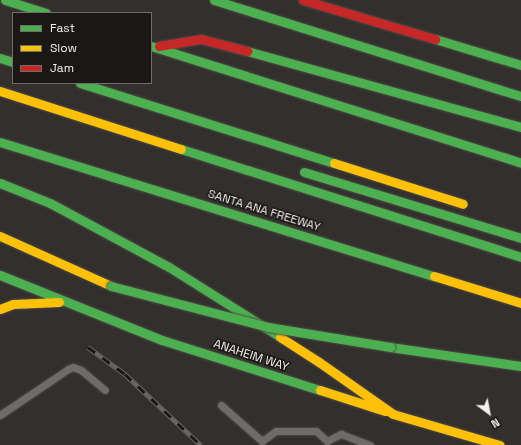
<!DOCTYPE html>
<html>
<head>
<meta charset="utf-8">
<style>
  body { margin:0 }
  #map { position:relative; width:521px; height:445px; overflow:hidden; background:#322f2c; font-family:"Space Grotesk",sans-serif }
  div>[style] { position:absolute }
  .roads { filter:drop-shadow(0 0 1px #4e4b49) drop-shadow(0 0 1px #4e4b49) }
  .lane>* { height:7px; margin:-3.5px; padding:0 3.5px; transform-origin:3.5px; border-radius:3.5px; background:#6e6c6b }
  .fast>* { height:9px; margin:-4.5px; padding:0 4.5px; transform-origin:4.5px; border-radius:4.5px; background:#4caf50 }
  .slow>* { height:9px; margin:-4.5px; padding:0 4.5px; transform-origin:4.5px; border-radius:4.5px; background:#ffc107 }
  .jam>* { height:9px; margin:-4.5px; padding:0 4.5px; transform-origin:4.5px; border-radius:4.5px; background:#c62828 }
  .rail>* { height:4.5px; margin-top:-2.25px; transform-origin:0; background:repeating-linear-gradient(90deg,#1a1715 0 9px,#696665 0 18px); box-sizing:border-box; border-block:1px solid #696665 }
  .bridges { filter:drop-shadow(0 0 1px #4e4b49) drop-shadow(0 0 1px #4e4b49) }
  .fast-bridge>* { height:9px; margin:-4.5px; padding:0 4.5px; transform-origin:4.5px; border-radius:4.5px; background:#4caf50 }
  span { translate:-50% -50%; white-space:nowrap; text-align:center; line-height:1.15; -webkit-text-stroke:3px #1a1715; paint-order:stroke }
  .street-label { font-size:12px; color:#f4f0ed }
  .legend { position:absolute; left:12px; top:12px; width:140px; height:72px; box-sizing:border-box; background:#1a1715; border:1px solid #716e6b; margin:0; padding:5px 7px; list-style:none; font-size:12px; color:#f4f0ed }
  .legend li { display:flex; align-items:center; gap:8px; height:20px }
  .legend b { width:20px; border:1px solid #716e6b }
  .north { position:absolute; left:469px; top:393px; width:40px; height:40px; -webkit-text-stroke:3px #1a1715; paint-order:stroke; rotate:148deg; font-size:11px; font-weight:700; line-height:16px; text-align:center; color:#f4f0ed }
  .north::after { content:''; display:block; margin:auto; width:14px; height:18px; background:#f4f0ed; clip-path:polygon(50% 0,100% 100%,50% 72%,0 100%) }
</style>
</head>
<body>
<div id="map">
  <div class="roads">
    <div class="lane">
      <i style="left:221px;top:405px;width:55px;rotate:41.3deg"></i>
      <i style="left:262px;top:441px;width:17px;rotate:-36deg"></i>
      <i style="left:276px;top:431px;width:40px"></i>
      <i style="left:316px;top:431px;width:15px;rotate:42deg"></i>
      <i style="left:327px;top:441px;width:16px;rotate:-27deg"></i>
      <i style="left:341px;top:434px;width:31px;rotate:21deg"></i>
      <i style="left:0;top:415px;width:82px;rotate:-34.1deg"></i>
      <i style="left:68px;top:369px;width:5px;rotate:-22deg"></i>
      <i style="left:73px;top:367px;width:9px;rotate:21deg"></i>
      <i style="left:81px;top:370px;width:31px;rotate:40deg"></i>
    </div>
    <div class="fast">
      <i style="left:5px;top:0;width:43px;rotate:17.6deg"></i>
      <i style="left:214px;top:0;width:322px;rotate:17.4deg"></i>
      <i style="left:435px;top:39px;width:90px;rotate:16.8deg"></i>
      <i style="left:151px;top:46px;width:388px;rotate:17.5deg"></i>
      <i style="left:247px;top:51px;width:284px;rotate:15.5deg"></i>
      <i style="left:0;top:58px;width:14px;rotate:17deg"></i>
      <i style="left:80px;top:83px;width:266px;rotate:17.5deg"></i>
      <i style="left:0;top:142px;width:454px;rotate:17.2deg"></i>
      <i style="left:181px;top:149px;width:357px;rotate:17.6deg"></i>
      <i style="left:304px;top:172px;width:227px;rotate:16.9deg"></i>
      <i style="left:0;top:183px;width:54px;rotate:21.8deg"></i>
      <i style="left:50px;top:203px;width:135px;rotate:28.3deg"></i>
      <i style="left:169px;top:267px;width:131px;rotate:32.2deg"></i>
      <i style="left:0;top:275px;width:175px;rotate:21.9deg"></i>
      <i style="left:162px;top:340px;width:166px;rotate:17.6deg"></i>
      <i style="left:390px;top:347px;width:132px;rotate:8.3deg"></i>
    </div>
    <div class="slow">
      <i style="left:0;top:91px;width:190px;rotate:17.8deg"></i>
      <i style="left:334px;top:163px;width:135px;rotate:17.6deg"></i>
      <i style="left:0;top:236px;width:122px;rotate:24.2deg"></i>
      <i style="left:434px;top:276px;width:91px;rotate:17.2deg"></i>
      <i style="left:0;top:309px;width:14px;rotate:-21deg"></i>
      <i style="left:13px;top:304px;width:46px;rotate:-2.5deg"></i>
      <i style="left:280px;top:337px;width:46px;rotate:32.7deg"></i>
      <i style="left:319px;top:362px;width:90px;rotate:35.1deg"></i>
      <i style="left:320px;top:390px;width:68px;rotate:17.9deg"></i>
      <i style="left:393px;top:414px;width:111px;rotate:16.2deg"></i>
    </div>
    <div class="jam">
      <i style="left:303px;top:0;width:138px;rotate:16.5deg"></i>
      <i style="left:159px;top:46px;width:43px;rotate:-9.5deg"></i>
      <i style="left:201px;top:39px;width:48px;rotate:14.6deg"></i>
    </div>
  </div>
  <div class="rail">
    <i style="left:88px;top:347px;width:46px;rotate:36.1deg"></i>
    <i style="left:125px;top:374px;width:104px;rotate:43.1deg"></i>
  </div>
  <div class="bridges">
    <div class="fast-bridge">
      <i style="left:111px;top:286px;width:162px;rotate:14.6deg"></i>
      <i style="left:268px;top:327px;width:124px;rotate:9.3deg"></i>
    </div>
  </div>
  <div class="street-label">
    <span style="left:264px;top:211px;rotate:17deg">SANTA ANA FREEWAY</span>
    <span style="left:251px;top:356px;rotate:18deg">ANAHEIM WAY</span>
  </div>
  <ul class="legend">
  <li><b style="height:5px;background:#4caf50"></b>Fast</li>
  <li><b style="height:5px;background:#ffc107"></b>Slow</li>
  <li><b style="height:5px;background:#c62828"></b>Jam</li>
  </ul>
  <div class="north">N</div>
</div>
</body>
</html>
